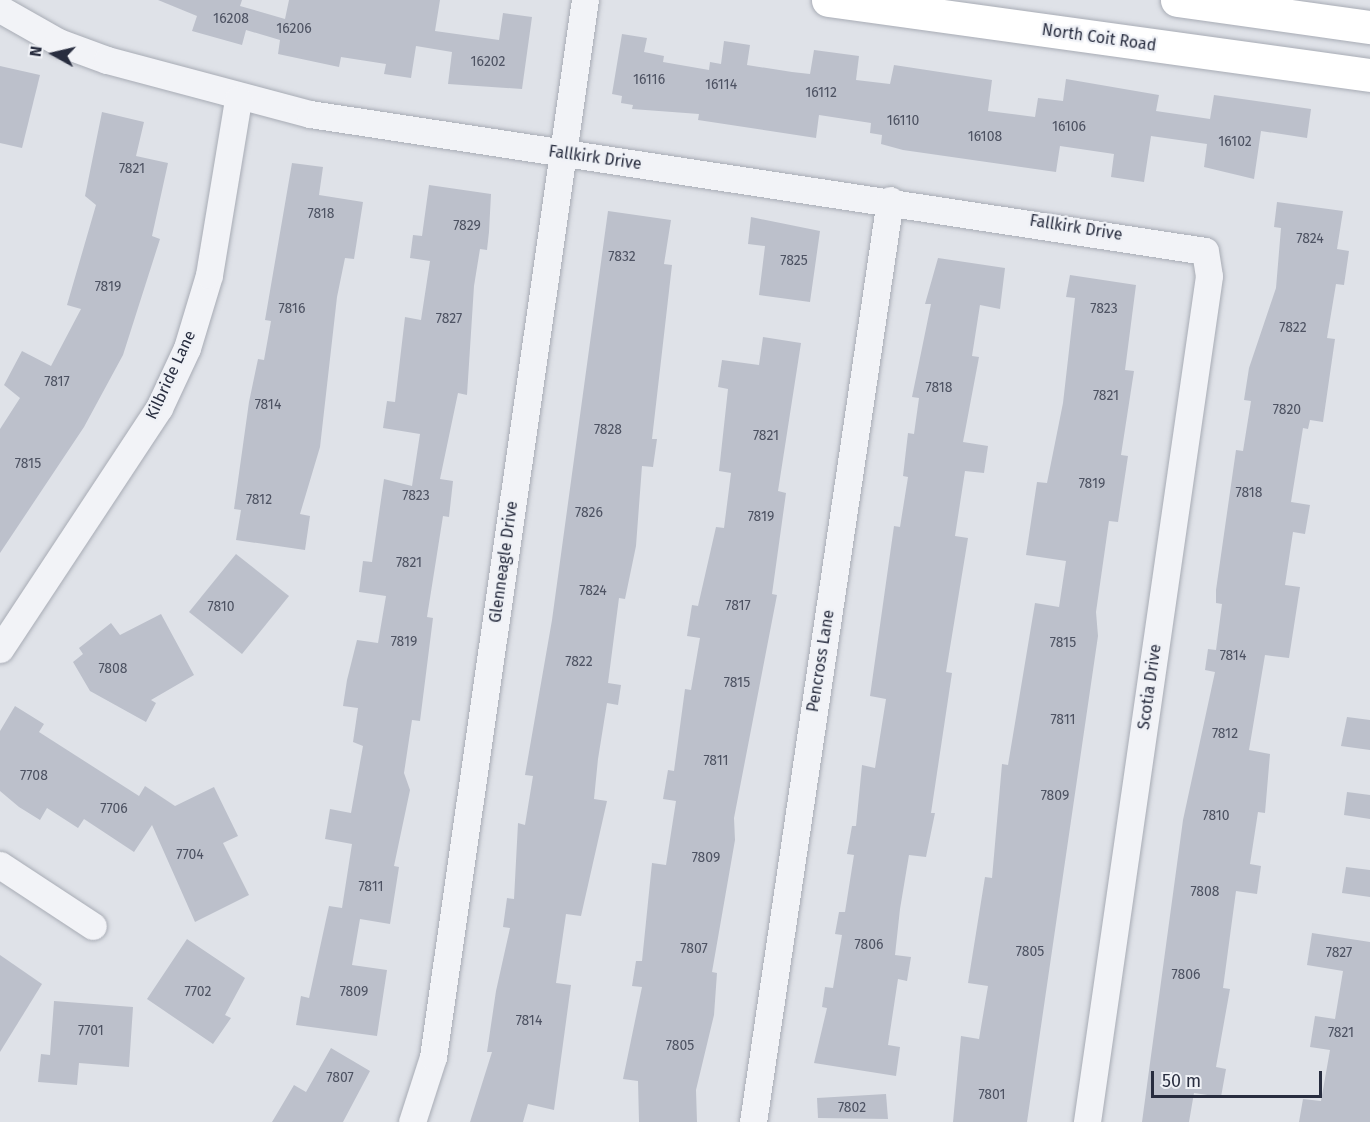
<!DOCTYPE html>
<html>
<head>
<meta charset="utf-8">
<style>
  body { margin:0 }
  #map { position:relative; width:1370px; height:1122px; overflow:hidden; background:#dfe2e8; font-family:"Fira Sans",sans-serif }
  div>[style] { position:absolute }
  .building>* { inset:0; background:#bcc0cb }
  .roads { filter:drop-shadow(0 0 2px #a8acb5) drop-shadow(0 0 2px #a8acb5) }
  .minor>* { height:27px; margin:-13.5px; padding:0 13.5px; transform-origin:13.5px; border-radius:13.5px; background:#f2f3f7 }
  .major>* { height:33px; margin:-16.5px; padding:0 16.5px; transform-origin:16.5px; border-radius:16.5px; background:#fff }
  span { translate:-50% -50%; white-space:nowrap; text-align:center; line-height:1.15; -webkit-text-stroke:4.5px #eff1f6; paint-order:stroke }
  .number-label { font-size:14px; color:#4d5262 }
  .number-label span { -webkit-text-stroke-width:0 }
  .street-label { font-size:16px; color:#282d3f }
  .north { position:absolute; left:24px; top:24px; width:60px; height:60px; -webkit-text-stroke:4px #eff1f6; paint-order:stroke; rotate:278deg; font-size:16px; font-weight:700; line-height:24px; text-align:center; color:#282d3f }
  .north::after { content:''; display:block; margin:auto; width:21px; height:27px; background:#282d3f; clip-path:polygon(50% 0,100% 100%,50% 72%,0 100%) }
  .scale { position:absolute; left:1151px; top:1071px; width:171px; height:27px; box-sizing:border-box; border:3px solid #282d3f; border-top:0; padding-left:8px; font-size:18px; line-height:21px; white-space:nowrap; color:#282d3f; -webkit-text-stroke:4px #eff1f6; paint-order:stroke }
</style>
</head>
<body>
<div id="map">
  <div class="building">
    <i style="clip-path:polygon(158px 0,242px 0,240px 6px,285px 19px,289px 0,440px 0,435px 31px,499px 40px,503px 13px,532px 17px,522px 89px,448px 84px,452px 52px,416px 46px,411px 78px,384px 74px,386px 64px,341px 57px,339px 67px,278px 54px,280px 40px,246px 30px,242px 45px,192px 31px,197px 16px)"></i>
    <i style="clip-path:polygon(622px 34px,647px 38px,644px 52px,664px 56px,663px 62px,709px 70px,710px 62px,721px 64px,724px 41px,750px 45px,747px 65px,792px 72px,810px 74px,814px 50px,859px 56px,856px 80px,890px 84px,894px 65px,992px 80px,988px 111px,1035px 117px,1038px 98px,1063px 101px,1066px 79px,1159px 95px,1156px 111px,1210px 119px,1214px 95px,1311px 109px,1307px 138px,1261px 131px,1254px 179px,1204px 167px,1207px 144px,1151px 136px,1144px 182px,1111px 177px,1114px 154px,1060px 146px,1056px 172px,903px 150px,881px 144px,882px 135px,870px 133px,871px 123px,819px 115px,816px 138px,698px 120px,699px 114px,632px 109px,633px 105px,621px 103px,622px 96px,612px 94px)"></i>
    <i style="clip-path:polygon(0 66px,40px 75px,22px 148px,0 143px)"></i>
    <i style="clip-path:polygon(102px 112px,144px 122px,136px 156px,168px 163px,152px 236px,160px 239px,123px 355px,84px 427px,0 553px,0 429px,20px 398px,4px 385px,22px 351px,51px 366px,81px 309px,67px 305px,96px 205px,85px 196px)"></i>
    <i style="clip-path:polygon(292px 163px,323px 167px,319px 195px,363px 202px,354px 259px,345px 258px,337px 297px,320px 447px,300px 514px,310px 516px,305px 550px,236px 540px,241px 510px,234px 509px,249px 402px,258px 359px,264px 360px,271px 321px,265px 320px)"></i>
    <i style="clip-path:polygon(429px 185px,491px 194px,489px 232px,487px 250px,480px 249px,474px 286px,467px 395px,458px 393px,440px 479px,453px 481px,449px 517px,443px 516px,427px 617px,433px 618px,420px 721px,412px 720px,404px 773px,410px 790px,394px 866px,399px 867px,390px 924px,360px 919px,352px 965px,387px 970px,377px 1036px,296px 1025px,301px 996px,309px 998px,329px 906px,342px 908px,352px 844px,325px 839px,330px 809px,351px 813px,363px 746px,353px 742px,358px 708px,343px 706px,347px 680px,357px 640px,378px 643px,386px 596px,359px 592px,363px 561px,372px 562px,384px 479px,412px 486px,420px 434px,383px 428px,387px 401px,395px 402px,405px 317px,421px 320px,430px 261px,410px 258px,413px 235px,422px 236px)"></i>
    <i style="clip-path:polygon(1277px 202px,1343px 211px,1337px 249px,1349px 251px,1344px 285px,1336px 284px,1327px 338px,1335px 339px,1323px 422px,1310px 420px,1308px 429px,1303px 428px,1291px 502px,1310px 505px,1305px 534px,1293px 532px,1285px 585px,1300px 587px,1289px 658px,1265px 655px,1249px 750px,1270px 754px,1265px 813px,1258px 812px,1250px 864px,1261px 866px,1257px 894px,1236px 891px,1223px 988px,1230px 989px,1216px 1067px,1226px 1069px,1221px 1097px,1194px 1093px,1189px 1122px,1142px 1122px,1183px 820px,1215px 672px,1205px 670px,1208px 649px,1216px 650px,1222px 604px,1216px 603px,1216px 590px,1236px 450px,1243px 451px,1251px 401px,1244px 400px,1249px 368px,1276px 288px,1281px 228px,1274px 227px)"></i>
    <i style="clip-path:polygon(608px 211px,671px 220px,664px 264px,672px 265px,652px 439px,657px 439px,653px 467px,642px 466px,636px 546px,625px 599px,619px 598px,608px 683px,621px 685px,618px 705px,607px 703px,598px 759px,594px 799px,607px 801px,581px 916px,566px 914px,556px 983px,571px 985px,554px 1110px,528px 1104px,523px 1122px,470px 1122px,492px 1052px,487px 1052px,496px 991px,510px 928px,503px 927px,507px 898px,514px 899px,518px 823px,525px 825px,533px 776px,525px 775px,552px 620px)"></i>
    <i style="clip-path:polygon(751px 217px,820px 231px,810px 302px,759px 295px,765px 246px,748px 244px)"></i>
    <i style="clip-path:polygon(938px 258px,1005px 268px,1000px 309px,980px 305px,972px 356px,979px 357px,963px 442px,988px 446px,984px 473px,965px 471px,955px 536px,968px 538px,946px 672px,952px 673px,931px 813px,935px 813px,926px 857px,909px 855px,900px 909px,895px 955px,911px 957px,907px 981px,898px 979px,888px 1045px,900px 1047px,896px 1076px,814px 1063px,827px 1008px,822px 1007px,825px 987px,833px 988px,842px 935px,835px 934px,839px 912px,845px 912px,854px 855px,847px 854px,852px 826px,856px 826px,862px 765px,875px 768px,886px 699px,870px 696px,894px 526px,900px 527px,908px 477px,903px 476px,908px 433px,914px 434px,919px 398px,912px 397px,931px 304px,925px 304px)"></i>
    <i style="clip-path:polygon(1070px 275px,1136px 285px,1125px 370px,1134px 371px,1121px 455px,1128px 456px,1118px 522px,1109px 521px,1096px 612px,1098px 636px,1027px 1122px,953px 1122px,961px 1036px,979px 1039px,988px 986px,968px 983px,985px 877px,992px 878px,1002px 764px,1008px 765px,1035px 603px,1059px 607px,1066px 561px,1026px 555px,1037px 482px,1047px 483px,1063px 403px,1075px 298px,1066px 297px)"></i>
    <i style="clip-path:polygon(763px 337px,801px 343px,778px 491px,786px 493px,772px 594px,777px 595px,734px 818px,735px 840px,712px 972px,717px 973px,714px 1015px,696px 1090px,697px 1122px,639px 1122px,638px 1081px,623px 1079px,642px 987px,632px 986px,636px 961px,642px 961px,652px 863px,666px 865px,676px 801px,663px 799px,668px 770px,674px 771px,685px 689px,691px 690px,700px 638px,687px 636px,692px 605px,698px 606px,716px 527px,724px 528px,731px 473px,719px 471px,728px 389px,718px 387px,722px 360px,759px 365px)"></i>
    <i style="clip-path:polygon(236px 554px,289px 596px,242px 654px,189px 612px)"></i>
    <i style="clip-path:polygon(161px 614px,194px 675px,151px 700px,156px 703px,146px 722px,90px 691px,73px 662px,83px 654px,79px 648px,111px 623px,120px 635px)"></i>
    <i style="clip-path:polygon(15px 706px,44px 724px,39px 732px,139px 796px,145px 786px,175px 806px,214px 787px,238px 836px,223px 843px,249px 895px,195px 922px,152px 825px,134px 852px,84px 819px,78px 828px,47px 808px,40px 820px,19px 807px,0 791px,0 731px)"></i>
    <i style="clip-path:polygon(1347px 717px,1370px 720px,1370px 750px,1341px 746px)"></i>
    <i style="clip-path:polygon(1347px 792px,1370px 795px,1370px 819px,1344px 815px)"></i>
    <i style="clip-path:polygon(1346px 867px,1370px 870px,1370px 897px,1342px 893px)"></i>
    <i style="clip-path:polygon(1312px 933px,1370px 942px,1370px 1122px,1299px 1122px,1303px 1099px,1321px 1101px,1330px 1050px,1310px 1047px,1315px 1016px,1335px 1019px,1343px 971px,1307px 965px)"></i>
    <i style="clip-path:polygon(187px 939px,245px 978px,225px 1015px,231px 1018px,213px 1044px,147px 999px)"></i>
    <i style="clip-path:polygon(0 955px,42px 984px,0 1052px)"></i>
    <i style="clip-path:polygon(54px 1001px,133px 1007px,129px 1067px,79px 1063px,77px 1085px,38px 1082px,41px 1054px,50px 1055px)"></i>
    <i style="clip-path:polygon(331px 1048px,370px 1071px,343px 1122px,272px 1122px,294px 1085px,306px 1092px)"></i>
    <i style="clip-path:polygon(886px 1094px,888px 1119px,818px 1118px,817px 1098px)"></i>
  </div>
  <div class="roads">
    <div class="minor">
      <i style="left:0;top:9px;width:67px;rotate:29.6deg"></i>
      <i style="left:58px;top:42px;width:52px;rotate:20.2deg"></i>
      <i style="left:107px;top:60px;width:210px;rotate:14.9deg"></i>
      <i style="left:310px;top:114px;width:905px;rotate:8.7deg"></i>
      <i style="left:1205px;top:251px;width:25px;rotate:81deg"></i>
      <i style="left:1209px;top:276px;width:855px;rotate:98.21deg"></i>
      <i style="left:0;top:649px;width:289px;rotate:-56.6deg"></i>
      <i style="left:159px;top:408px;width:66px;rotate:-65deg"></i>
      <i style="left:187px;top:348px;width:76px;rotate:-73.2deg"></i>
      <i style="left:209px;top:275px;width:178px;rotate:-80.6deg"></i>
      <i style="left:0;top:865px;width:111px;rotate:33.3deg"></i>
      <i style="left:412px;top:1122px;width:68px;rotate:-72.1deg"></i>
      <i style="left:433px;top:1057px;width:1068px;rotate:-81.82deg"></i>
      <i style="left:753px;top:1122px;width:932px;rotate:-81.55deg"></i>
    </div>
    <div class="major">
      <i style="left:828px;top:0;width:547px;rotate:7.88deg"></i>
      <i style="left:1177px;top:0;width:195px;rotate:8deg"></i>
    </div>
  </div>
  <div class="number-label">
    <span style="left:231px;top:19px">16208</span>
    <span style="left:294px;top:29px">16206</span>
    <span style="left:488px;top:62px">16202</span>
    <span style="left:649px;top:80px">16116</span>
    <span style="left:721px;top:85px">16114</span>
    <span style="left:821px;top:93px">16112</span>
    <span style="left:903px;top:121px">16110</span>
    <span style="left:1069px;top:127px">16106</span>
    <span style="left:985px;top:137px">16108</span>
    <span style="left:1235px;top:142px">16102</span>
    <span style="left:132px;top:169px">7821</span>
    <span style="left:321px;top:214px">7818</span>
    <span style="left:467px;top:226px">7829</span>
    <span style="left:1310px;top:239px">7824</span>
    <span style="left:622px;top:257px">7832</span>
    <span style="left:794px;top:261px">7825</span>
    <span style="left:108px;top:287px">7819</span>
    <span style="left:292px;top:309px">7816</span>
    <span style="left:1104px;top:309px">7823</span>
    <span style="left:449px;top:319px">7827</span>
    <span style="left:1293px;top:328px">7822</span>
    <span style="left:57px;top:382px">7817</span>
    <span style="left:939px;top:388px">7818</span>
    <span style="left:1106px;top:396px">7821</span>
    <span style="left:268px;top:405px">7814</span>
    <span style="left:1287px;top:410px">7820</span>
    <span style="left:608px;top:430px">7828</span>
    <span style="left:766px;top:436px">7821</span>
    <span style="left:28px;top:464px">7815</span>
    <span style="left:1092px;top:484px">7819</span>
    <span style="left:1249px;top:493px">7818</span>
    <span style="left:416px;top:496px">7823</span>
    <span style="left:259px;top:500px">7812</span>
    <span style="left:589px;top:513px">7826</span>
    <span style="left:761px;top:517px">7819</span>
    <span style="left:409px;top:563px">7821</span>
    <span style="left:593px;top:591px">7824</span>
    <span style="left:738px;top:606px">7817</span>
    <span style="left:221px;top:607px">7810</span>
    <span style="left:404px;top:642px">7819</span>
    <span style="left:1063px;top:643px">7815</span>
    <span style="left:1233px;top:656px">7814</span>
    <span style="left:579px;top:662px">7822</span>
    <span style="left:113px;top:669px">7808</span>
    <span style="left:737px;top:683px">7815</span>
    <span style="left:1063px;top:720px">7811</span>
    <span style="left:1225px;top:734px">7812</span>
    <span style="left:716px;top:761px">7811</span>
    <span style="left:34px;top:776px">7708</span>
    <span style="left:1055px;top:796px">7809</span>
    <span style="left:114px;top:809px">7706</span>
    <span style="left:1216px;top:816px">7810</span>
    <span style="left:190px;top:855px">7704</span>
    <span style="left:706px;top:858px">7809</span>
    <span style="left:371px;top:887px">7811</span>
    <span style="left:1205px;top:892px">7808</span>
    <span style="left:869px;top:945px">7806</span>
    <span style="left:694px;top:949px">7807</span>
    <span style="left:1030px;top:952px">7805</span>
    <span style="left:1339px;top:953px">7827</span>
    <span style="left:1186px;top:975px">7806</span>
    <span style="left:198px;top:992px">7702</span>
    <span style="left:354px;top:992px">7809</span>
    <span style="left:529px;top:1021px">7814</span>
    <span style="left:91px;top:1031px">7701</span>
    <span style="left:1341px;top:1033px">7821</span>
    <span style="left:680px;top:1046px">7805</span>
    <span style="left:340px;top:1078px">7807</span>
    <span style="left:992px;top:1095px">7801</span>
    <span style="left:852px;top:1108px">7802</span>
  </div>
  <div class="street-label">
    <span style="left:1099px;top:38px;rotate:8deg">North Coit Road</span>
    <span style="left:595px;top:158px;rotate:8deg">Fallkirk Drive</span>
    <span style="left:1076px;top:228px;rotate:9deg">Fallkirk Drive</span>
    <span style="left:171px;top:375px;rotate:-65deg">Kilbride Lane</span>
    <span style="left:504px;top:562px;rotate:-82deg">Glenneagle Drive</span>
    <span style="left:821px;top:661px;rotate:-81deg">Pencross Lane</span>
    <span style="left:1150px;top:687px;rotate:-82deg">Scotia Drive</span>
  </div>
  <div class="north">N</div>
  <div class="scale">50 m</div>
</div>
</body>
</html>
